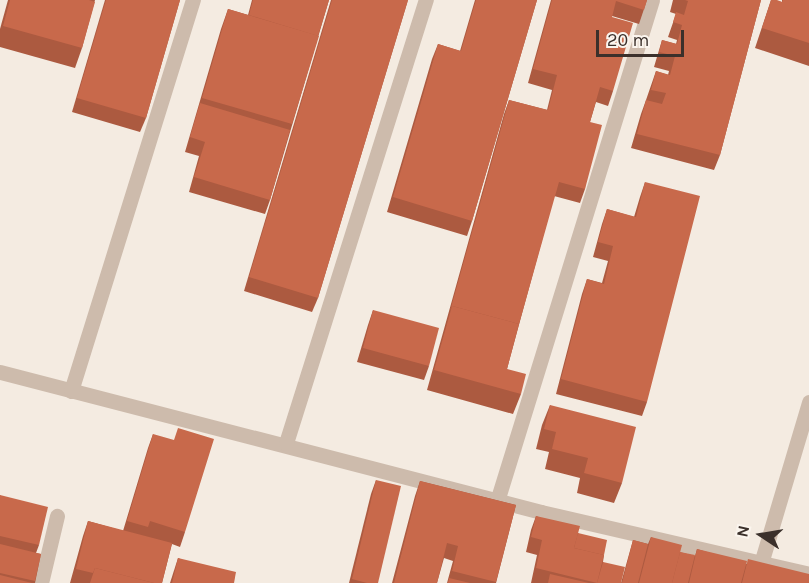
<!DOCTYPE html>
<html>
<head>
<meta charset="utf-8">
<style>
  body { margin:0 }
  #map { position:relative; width:809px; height:583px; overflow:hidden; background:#f4ebe1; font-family:Karla,sans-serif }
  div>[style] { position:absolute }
  .minor>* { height:15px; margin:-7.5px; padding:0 7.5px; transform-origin:7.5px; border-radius:7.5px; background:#cdbbac }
  .wall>* { inset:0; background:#ac5a40 }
  .building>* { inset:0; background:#c8694b }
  span { translate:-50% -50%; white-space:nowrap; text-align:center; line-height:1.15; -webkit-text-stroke:4.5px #fbf5ee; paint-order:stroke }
  .north { position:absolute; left:731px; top:505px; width:60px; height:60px; -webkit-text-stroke:4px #fbf5ee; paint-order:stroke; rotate:282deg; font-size:16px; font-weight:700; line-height:24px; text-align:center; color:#3b302b }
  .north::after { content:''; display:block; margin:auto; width:21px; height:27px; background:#3b302b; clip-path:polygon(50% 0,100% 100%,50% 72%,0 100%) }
  .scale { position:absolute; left:596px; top:30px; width:88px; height:27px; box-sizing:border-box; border:3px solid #3b302b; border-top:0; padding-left:8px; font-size:18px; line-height:21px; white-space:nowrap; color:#3b302b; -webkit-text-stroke:4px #fbf5ee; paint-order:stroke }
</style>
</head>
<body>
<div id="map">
  <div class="minor">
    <i style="left:0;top:372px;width:559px;rotate:14.51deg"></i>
    <i style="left:541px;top:512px;width:275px;rotate:13deg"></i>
    <i style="left:71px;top:391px;width:410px;rotate:-72.7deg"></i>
    <i style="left:286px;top:443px;width:465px;rotate:-72.5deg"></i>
    <i style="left:498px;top:498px;width:521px;rotate:-72.82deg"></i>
    <i style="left:762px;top:560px;width:165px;rotate:-73.4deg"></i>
    <i style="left:41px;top:583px;width:69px;rotate:-76.6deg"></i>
  </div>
  <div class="wall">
    <i style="clip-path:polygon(8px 0,95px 0,82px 48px,75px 68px,0 47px,0 29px)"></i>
    <i style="clip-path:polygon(105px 0,180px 0,146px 118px,140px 132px,72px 112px)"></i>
    <i style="clip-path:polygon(252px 0,329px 0,270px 200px,265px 214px,189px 192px,199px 156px,185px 152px,221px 29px,228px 9px,248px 15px)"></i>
    <i style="clip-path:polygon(331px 0,408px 0,318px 298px,312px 312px,244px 291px)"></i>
    <i style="clip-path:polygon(475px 0,537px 0,472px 221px,467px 236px,387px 212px,432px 59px,438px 44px,460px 51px)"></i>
    <i style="clip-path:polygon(551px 0,647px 0,639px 24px,612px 16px,613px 91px,608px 106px,596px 102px,590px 122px,585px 189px,580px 203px,554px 196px,507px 369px,521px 394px,513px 414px,427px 390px,504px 114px,509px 100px,547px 110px,552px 90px,528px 83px)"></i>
    <i style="clip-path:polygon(673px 0,761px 0,720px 155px,714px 170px,631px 148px,641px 114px,646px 100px,656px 71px,668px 75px,669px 71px,654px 67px,662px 40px,676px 44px,677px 40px,668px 37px,676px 14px,670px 12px)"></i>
    <i style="clip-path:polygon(771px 0,782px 2px,782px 0,809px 0,809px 66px,755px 48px)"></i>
    <i style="clip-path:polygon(645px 182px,647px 402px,642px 416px,556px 394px,582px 294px,587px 279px,602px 283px,608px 261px,593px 257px,602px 224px,607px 209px,634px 217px,640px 197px)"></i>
    <i style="clip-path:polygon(373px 310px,429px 366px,424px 380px,357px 362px,368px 325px)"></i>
    <i style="clip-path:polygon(550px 405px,622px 483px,614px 503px,577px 493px,580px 478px,545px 469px,549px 452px,536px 449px,542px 425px)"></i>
    <i style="clip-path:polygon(153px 434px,185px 532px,180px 547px,172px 544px,162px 583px,70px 583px,83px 536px,88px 521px,123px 531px,148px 448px)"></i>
    <i style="clip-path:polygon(376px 480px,378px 583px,349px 583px,371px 494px)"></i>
    <i style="clip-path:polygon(420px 481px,516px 505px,496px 583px,447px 583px,453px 561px,444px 558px,437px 583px,392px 583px,415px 496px)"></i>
    <i style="clip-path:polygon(0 495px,39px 545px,36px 553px,41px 554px,35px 583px,0 583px)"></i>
    <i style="clip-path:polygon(536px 516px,578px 533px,604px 555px,603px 562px,621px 583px,531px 583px,537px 555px,526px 552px,531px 530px)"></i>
    <i style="clip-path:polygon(651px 537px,680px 552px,695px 556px,697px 549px,809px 583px,621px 583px,633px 540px,648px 544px)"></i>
    <i style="clip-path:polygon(178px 558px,234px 583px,170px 583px)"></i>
  </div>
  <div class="building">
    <i style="clip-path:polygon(10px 0,89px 0,95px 2px,82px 48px,3px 26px)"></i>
    <i style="clip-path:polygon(106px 0,180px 0,146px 118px,77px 98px)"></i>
    <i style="clip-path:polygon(253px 0,329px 0,318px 36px,249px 15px)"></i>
    <i style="clip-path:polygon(332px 0,408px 0,318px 298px,249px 277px)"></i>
    <i style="clip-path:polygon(476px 0,537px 0,472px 221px,393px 197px,438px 44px,461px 51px)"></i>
    <i style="clip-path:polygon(552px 0,647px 0,644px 10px,616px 1px,612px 17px,633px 23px,613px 91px,600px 87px,590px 122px,602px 125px,585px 189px,559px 182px,519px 324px,452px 306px,450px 311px,509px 100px,548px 110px,557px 75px,533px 69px)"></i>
    <i style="clip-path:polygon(685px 0,761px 0,720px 155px,637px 134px,646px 100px,662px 104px,666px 93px,651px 90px,656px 71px,670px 75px,675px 56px,659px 52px,662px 40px,677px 44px,682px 25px,673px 22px,676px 12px,684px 15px,688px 1px)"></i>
    <i style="clip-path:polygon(771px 0,777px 0,782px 2px,783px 0,809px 0,809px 43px,762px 28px)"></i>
    <i style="clip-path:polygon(228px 9px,319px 36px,292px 124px,202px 98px)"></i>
    <i style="clip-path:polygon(200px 103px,290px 130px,270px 200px,194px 177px,205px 142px,190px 137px)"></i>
    <i style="clip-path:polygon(645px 182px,700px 196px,647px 402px,561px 379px,587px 279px,604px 284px,613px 246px,598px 242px,607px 209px,636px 217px)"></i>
    <i style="clip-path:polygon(452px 306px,519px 324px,507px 369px,526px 374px,521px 394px,434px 370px)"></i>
    <i style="clip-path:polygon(373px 310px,439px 328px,429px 366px,363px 348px)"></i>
    <i style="clip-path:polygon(550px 405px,636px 427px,622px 483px,584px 473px,588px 458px,552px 449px,556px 432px,544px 429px)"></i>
    <i style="clip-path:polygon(178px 428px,214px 439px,185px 532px,150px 521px,148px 527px,127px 521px,153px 434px,174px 440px)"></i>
    <i style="clip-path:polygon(376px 480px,401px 486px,378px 583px,367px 583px,352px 579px)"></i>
    <i style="clip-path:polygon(420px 481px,516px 505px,496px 582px,452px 571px,458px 546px,447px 543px,437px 583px,394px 583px)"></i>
    <i style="clip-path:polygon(0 495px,48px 507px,39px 545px,0 536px)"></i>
    <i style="clip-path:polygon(536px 516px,580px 526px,574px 548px,604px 555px,597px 583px,536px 568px,542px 540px,531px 537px)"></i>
    <i style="clip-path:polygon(88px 521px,172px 543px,162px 583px,154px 583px,95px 568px,93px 573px,76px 569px)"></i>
    <i style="clip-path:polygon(578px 533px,607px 540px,604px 555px,574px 548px)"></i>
    <i style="clip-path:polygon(651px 537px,682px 545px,672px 583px,639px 583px)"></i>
    <i style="clip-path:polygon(633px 540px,648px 544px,638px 583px,622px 583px)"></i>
    <i style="clip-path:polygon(0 544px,41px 554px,35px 581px,0 573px)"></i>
    <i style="clip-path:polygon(697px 549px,747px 561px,741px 583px,689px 583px)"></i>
    <i style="clip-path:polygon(680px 552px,695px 555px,688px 583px,672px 583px)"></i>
    <i style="clip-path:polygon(178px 558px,236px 572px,234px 583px,172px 583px)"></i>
    <i style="clip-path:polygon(748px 559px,809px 574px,809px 583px,742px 583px)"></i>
    <i style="clip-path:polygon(603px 562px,625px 567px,621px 583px,597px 583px)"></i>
    <i style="clip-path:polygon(95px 568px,154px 583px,90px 583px)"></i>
    <i style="clip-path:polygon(550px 574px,589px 583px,548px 583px)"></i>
    <i style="clip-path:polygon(0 575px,32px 583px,0 583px)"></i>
    <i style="clip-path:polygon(449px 578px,470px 583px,448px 583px)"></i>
  </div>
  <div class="north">N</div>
  <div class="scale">20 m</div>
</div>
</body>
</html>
